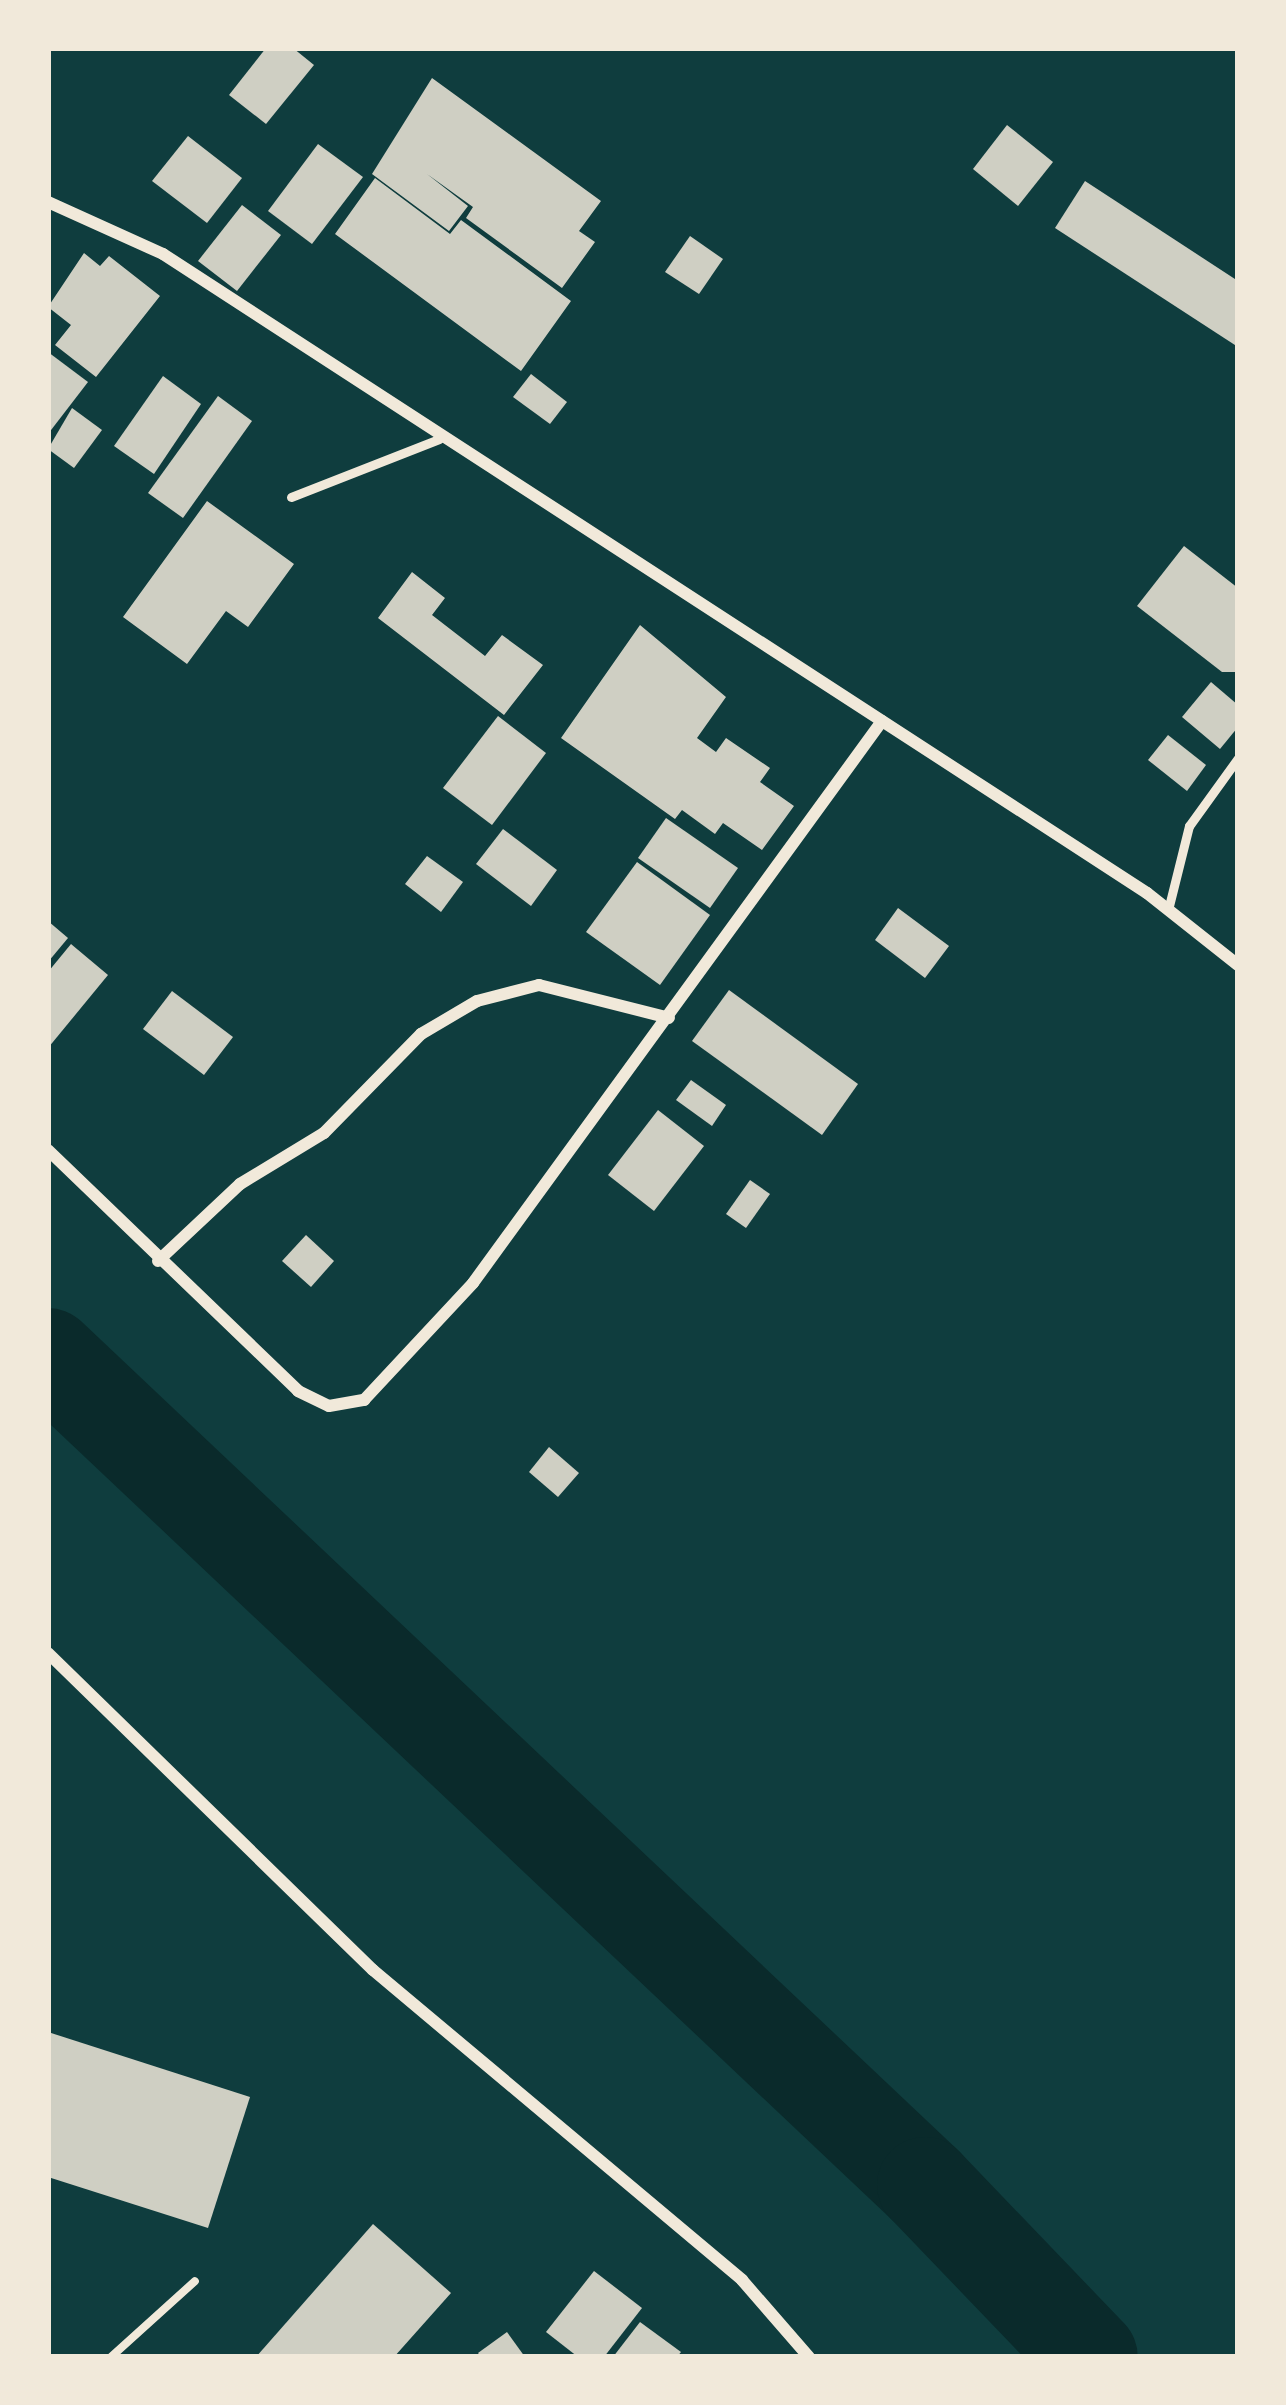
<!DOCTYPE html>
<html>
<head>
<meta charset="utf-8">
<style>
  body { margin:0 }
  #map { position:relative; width:1286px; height:2405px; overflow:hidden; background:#0f3d3e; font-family:"PT Sans Narrow",sans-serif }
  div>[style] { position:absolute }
  .river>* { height:96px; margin:-48px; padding:0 48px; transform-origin:48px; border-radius:48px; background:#0a2a2b }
  .building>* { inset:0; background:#cfcfc3 }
  .path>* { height:8px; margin:-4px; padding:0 4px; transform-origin:4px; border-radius:4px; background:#f1e9da }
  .service>* { height:9px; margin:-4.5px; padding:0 4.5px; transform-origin:4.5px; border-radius:4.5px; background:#f1e9da }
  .minor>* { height:12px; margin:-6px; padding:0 6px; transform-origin:6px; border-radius:6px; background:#f1e9da }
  span { translate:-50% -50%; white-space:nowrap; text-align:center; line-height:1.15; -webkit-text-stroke:9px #f1e9da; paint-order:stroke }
  .frame { position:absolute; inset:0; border:51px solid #f1e9da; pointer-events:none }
</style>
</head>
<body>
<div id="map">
  <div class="river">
    <i style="left:48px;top:1356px;width:1207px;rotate:43.39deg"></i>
    <i style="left:925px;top:2185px;width:238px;rotate:46.2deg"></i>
  </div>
  <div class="building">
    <i style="clip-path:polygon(266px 48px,293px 48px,314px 65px,266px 124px,229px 95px)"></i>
    <i style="clip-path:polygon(432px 78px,601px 201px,579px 231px,595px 242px,562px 288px,466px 218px,473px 207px,427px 174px,468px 206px,449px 231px,372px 174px)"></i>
    <i style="clip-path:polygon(1007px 125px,1053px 162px,1018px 206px,973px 169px)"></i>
    <i style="clip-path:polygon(188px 136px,242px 178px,207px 223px,152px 181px)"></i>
    <i style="clip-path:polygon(318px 144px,363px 177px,312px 244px,268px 211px)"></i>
    <i style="clip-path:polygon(375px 178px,450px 234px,461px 220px,571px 301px,521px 371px,335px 234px)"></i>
    <i style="clip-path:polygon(1085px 181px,1238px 281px,1238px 347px,1055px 228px)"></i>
    <i style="clip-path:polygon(242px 205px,281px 235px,237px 291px,198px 261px)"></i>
    <i style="clip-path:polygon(690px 236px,723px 259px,699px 294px,665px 272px)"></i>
    <i style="clip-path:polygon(84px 253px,100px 266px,109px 256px,160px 296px,96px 377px,55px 345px,71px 325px,48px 307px)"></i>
    <i style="clip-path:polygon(48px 352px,88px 382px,48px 434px)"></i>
    <i style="clip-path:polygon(531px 374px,567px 402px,550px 424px,513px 397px)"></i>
    <i style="clip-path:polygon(163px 376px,201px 404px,154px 474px,114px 446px)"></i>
    <i style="clip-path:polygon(218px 396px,252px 421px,183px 518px,148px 493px)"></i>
    <i style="clip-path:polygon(72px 408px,102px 430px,74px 468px,48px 449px)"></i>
    <i style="clip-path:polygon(207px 501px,294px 564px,248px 627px,226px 611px,187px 664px,123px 617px)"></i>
    <i style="clip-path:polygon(1184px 546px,1238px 588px,1238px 672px,1222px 672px,1137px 606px)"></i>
    <i style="clip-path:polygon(412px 572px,445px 598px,432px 615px,485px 656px,502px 635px,543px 665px,504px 715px,378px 618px)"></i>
    <i style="clip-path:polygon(640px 625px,726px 697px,697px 738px,716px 752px,726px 738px,770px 768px,760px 782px,794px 806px,762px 850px,723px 823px,715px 834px,682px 810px,675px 819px,561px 738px)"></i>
    <i style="clip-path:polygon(1211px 682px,1238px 705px,1238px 727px,1220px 749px,1182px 717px)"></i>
    <i style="clip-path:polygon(498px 716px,546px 753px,492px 825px,443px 788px)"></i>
    <i style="clip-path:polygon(1168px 735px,1206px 765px,1187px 791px,1148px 760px)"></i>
    <i style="clip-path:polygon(666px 818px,738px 868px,710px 908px,638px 858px)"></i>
    <i style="clip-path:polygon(503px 829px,557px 870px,531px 906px,476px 864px)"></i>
    <i style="clip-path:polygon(427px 856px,463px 882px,441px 912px,405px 884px)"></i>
    <i style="clip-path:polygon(637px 862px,710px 915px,660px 985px,586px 932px)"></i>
    <i style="clip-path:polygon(898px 908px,949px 946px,925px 978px,875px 940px)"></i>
    <i style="clip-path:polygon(48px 921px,68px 938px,48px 962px)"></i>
    <i style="clip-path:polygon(71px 944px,108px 975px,48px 1048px,48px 972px)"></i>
    <i style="clip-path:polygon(729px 990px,858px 1084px,822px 1135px,692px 1041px)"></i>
    <i style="clip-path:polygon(172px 991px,233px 1037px,204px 1075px,143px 1029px)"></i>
    <i style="clip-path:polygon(691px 1080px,726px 1105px,712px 1126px,676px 1100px)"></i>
    <i style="clip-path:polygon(658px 1110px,704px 1146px,654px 1211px,608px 1175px)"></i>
    <i style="clip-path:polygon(750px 1180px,770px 1194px,746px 1228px,726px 1214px)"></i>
    <i style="clip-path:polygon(306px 1235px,334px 1261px,311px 1287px,282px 1261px)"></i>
    <i style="clip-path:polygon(549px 1447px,579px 1473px,558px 1497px,529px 1472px)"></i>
    <i style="clip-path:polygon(48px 2032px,250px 2097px,208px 2228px,48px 2177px)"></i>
    <i style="clip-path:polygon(373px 2224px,451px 2293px,394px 2357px,256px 2357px)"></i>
    <i style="clip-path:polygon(594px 2271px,642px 2308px,604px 2357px,578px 2357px,546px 2332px)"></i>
    <i style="clip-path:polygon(640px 2322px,681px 2352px,677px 2357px,613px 2357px)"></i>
    <i style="clip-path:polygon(507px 2332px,525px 2357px,481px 2357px,478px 2353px)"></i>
  </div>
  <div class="path">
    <i style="left:111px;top:2357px;width:113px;rotate:-42.1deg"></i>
  </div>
  <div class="service">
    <i style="left:291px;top:497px;width:159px;rotate:-21.4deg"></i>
    <i style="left:1168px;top:910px;width:87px;rotate:-76deg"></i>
    <i style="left:1189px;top:826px;width:84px;rotate:-54.2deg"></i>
  </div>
  <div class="minor">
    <i style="left:48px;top:202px;width:126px;rotate:24.3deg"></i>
    <i style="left:163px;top:254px;width:1173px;rotate:33deg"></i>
    <i style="left:1147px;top:893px;width:116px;rotate:38.4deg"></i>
    <i style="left:48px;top:1150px;width:347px;rotate:43.9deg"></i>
    <i style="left:298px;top:1391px;width:34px;rotate:26deg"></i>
    <i style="left:329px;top:1406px;width:36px;rotate:-10deg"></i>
    <i style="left:364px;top:1400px;width:160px;rotate:-47deg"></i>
    <i style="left:473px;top:1283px;width:695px;rotate:-53.95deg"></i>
    <i style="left:158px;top:1261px;width:112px;rotate:-43.2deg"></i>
    <i style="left:240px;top:1184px;width:98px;rotate:-31.3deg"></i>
    <i style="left:324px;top:1133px;width:139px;rotate:-45.6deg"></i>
    <i style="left:421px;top:1034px;width:65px;rotate:-30.5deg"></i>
    <i style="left:477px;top:1001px;width:64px;rotate:-14.5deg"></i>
    <i style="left:539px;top:985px;width:134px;rotate:14.2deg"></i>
    <i style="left:48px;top:1653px;width:454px;rotate:44.3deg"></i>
    <i style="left:373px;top:1970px;width:482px;rotate:40deg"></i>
    <i style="left:742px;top:2280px;width:102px;rotate:49deg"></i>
  </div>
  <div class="frame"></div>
</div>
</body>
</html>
